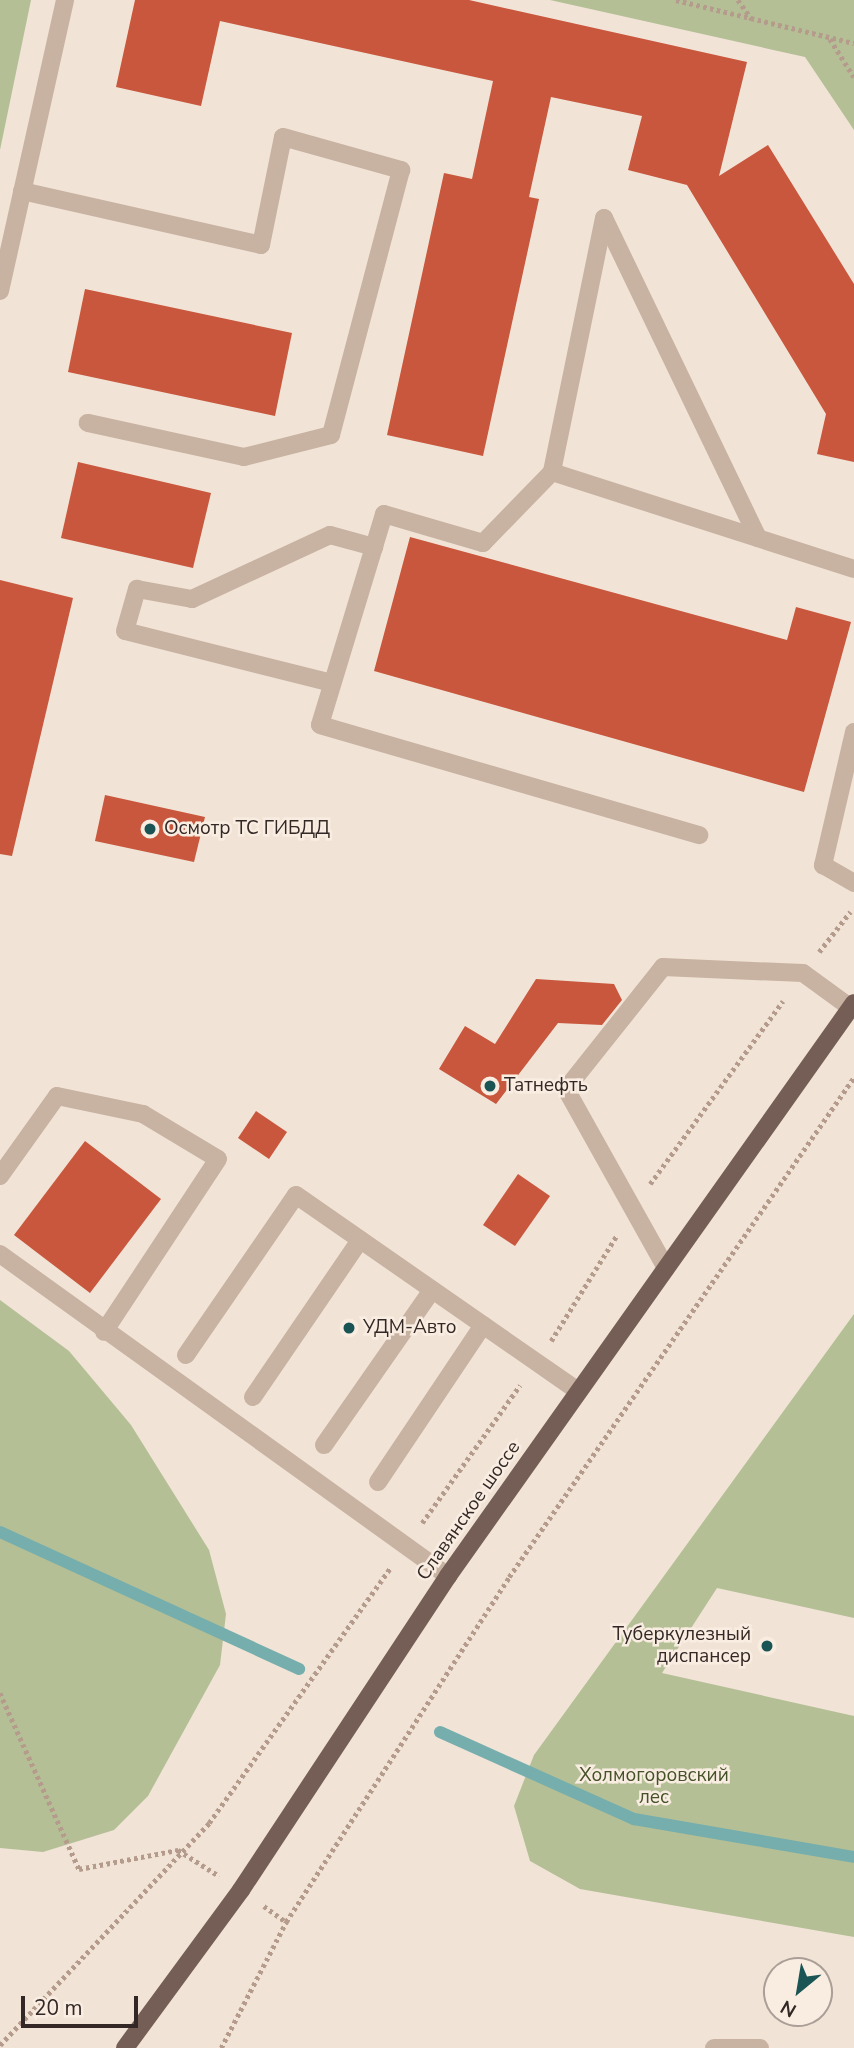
<!DOCTYPE html>
<html>
<head>
<meta charset="utf-8">
<style>
  body { margin:0 }
  #map { position:relative; width:854px; height:2048px; overflow:hidden; background:#f1e3d6; font-family:"Nunito Sans",sans-serif }
  div>[style] { position:absolute }
  .green>* { inset:0; background:#b4bf96 }
  .stream>* { height:12px; margin:-6px; padding:0 6px; transform-origin:6px; border-radius:6px; background:#75aead }
  .building>* { inset:0; background:#c8573d }
  .path>* { height:4.5px; margin-top:-2.25px; transform-origin:0; background:repeating-linear-gradient(90deg,#b49b8c 0 3.5px,transparent 0 7px) }
  .minor>* { height:18px; margin:-9px; padding:0 9px; transform-origin:9px; border-radius:9px; background:#c8b2a2 }
  .major>* { height:18px; margin:-9px; padding:0 9px; transform-origin:9px; border-radius:9px; background:#755e55 }
  .dots>* { width:19px; height:19px; translate:-50% -50%; box-sizing:border-box; border:4px solid #f9ede2; border-radius:50% }
  span { translate:-50% -50%; white-space:nowrap; text-align:center; line-height:1.15; -webkit-text-stroke:5px #f9ede2; paint-order:stroke }
  .poi-label { font-size:19px; color:#332825 }
  .left { translate:0 -50%; text-align:left }
  .right { translate:-100% -50%; text-align:right }
  .street-label { font-size:19px; color:#332825 }
  .park-label { font-size:19px; color:#455128 }
  .north { position:absolute; left:763px; top:1957px; width:70px; height:70px; box-sizing:border-box; background:#f9ede2; border:2px solid #aa9e96; border-radius:50%; rotate:210deg; font-size:19px; font-weight:700; line-height:28px; text-align:center; color:#332825 }
  .north::after { content:''; display:block; margin:auto; width:24px; height:32px; background:#1a5455; clip-path:polygon(50% 0,100% 100%,50% 72%,0 100%) }
  .scale { position:absolute; left:21px; top:1996px; width:117px; height:32px; box-sizing:border-box; border:4px solid #332825; border-top:0; padding-left:9px; font-size:21px; line-height:24px; white-space:nowrap; color:#332825; -webkit-text-stroke:5px #f9ede2; paint-order:stroke }
</style>
</head>
<body>
<div id="map">
  <div class="green">
    <i style="clip-path:polygon(0 0,31px 0,0 150px)"></i>
    <i style="clip-path:polygon(550px 0,854px 0,854px 130px,805px 57px)"></i>
    <i style="clip-path:polygon(0 1300px,69px 1351px,131px 1425px,209px 1550px,226px 1614px,220px 1665px,148px 1796px,114px 1830px,43px 1852px,0 1848px)"></i>
    <i style="clip-path:polygon(854px 1314px,854px 1618px,717px 1588px,662px 1673px,854px 1716px,854px 1937px,580px 1889px,530px 1861px,514px 1806px,534px 1755px)"></i>
  </div>
  <div class="stream">
    <i style="left:0;top:1532px;width:329px;rotate:24.6deg"></i>
    <i style="left:440px;top:1732px;width:213px;rotate:24.2deg"></i>
    <i style="left:634px;top:1819px;width:223px;rotate:9.8deg"></i>
  </div>
  <div class="building">
    <i style="clip-path:polygon(135px 0,469px 0,747px 62px,719px 176px,768px 145px,854px 284px,854px 462px,817px 454px,826px 414px,687px 185px,628px 170px,642px 116px,551px 97px,529px 197px,539px 199px,483px 456px,387px 435px,444px 173px,472px 179px,493px 81px,220px 21px,201px 106px,116px 87px)"></i>
    <i style="clip-path:polygon(85px 289px,292px 333px,275px 416px,68px 372px)"></i>
    <i style="clip-path:polygon(78px 462px,211px 493px,193px 568px,61px 538px)"></i>
    <i style="clip-path:polygon(410px 537px,787px 640px,796px 607px,851px 622px,804px 792px,374px 671px)"></i>
    <i style="clip-path:polygon(0 580px,73px 598px,12px 856px,0 854px)"></i>
    <i style="clip-path:polygon(105px 795px,205px 817px,194px 862px,95px 841px)"></i>
    <i style="clip-path:polygon(536px 979px,614px 984px,622px 1000px,602px 1025px,558px 1023px,496px 1104px,439px 1069px,465px 1026px,495px 1044px)"></i>
    <i style="clip-path:polygon(256px 1111px,287px 1132px,269px 1159px,238px 1138px)"></i>
    <i style="clip-path:polygon(85px 1141px,161px 1199px,90px 1293px,14px 1235px)"></i>
    <i style="clip-path:polygon(518px 1174px,550px 1196px,515px 1246px,483px 1225px)"></i>
  </div>
  <div class="path">
    <i style="left:676px;top:0;width:183px;rotate:13.6deg"></i>
    <i style="left:738px;top:0;width:24px;rotate:54deg"></i>
    <i style="left:830px;top:39px;width:45px;rotate:57.7deg"></i>
    <i style="left:819px;top:952px;width:51px;rotate:-52.2deg"></i>
    <i style="left:650px;top:1184px;width:226px;rotate:-54deg"></i>
    <i style="left:551px;top:1341px;width:125px;rotate:-58.1deg"></i>
    <i style="left:422px;top:1523px;width:169px;rotate:-54.6deg"></i>
    <i style="left:0;top:1693px;width:193px;rotate:65.8deg"></i>
    <i style="left:79px;top:1869px;width:101px;rotate:-10.9deg"></i>
    <i style="left:178px;top:1850px;width:49px;rotate:32.4deg"></i>
    <i style="left:264px;top:1906px;width:27px;rotate:36deg"></i>
    <i style="left:0;top:2045px;width:305px;rotate:-46.7deg"></i>
    <i style="left:209px;top:1823px;width:313px;rotate:-54.6deg"></i>
    <i style="left:221px;top:2048px;width:142px;rotate:-62.7deg"></i>
    <i style="left:286px;top:1922px;width:411px;rotate:-57.1deg"></i>
    <i style="left:509px;top:1577px;width:607px;rotate:-55.39deg"></i>
  </div>
  <div class="minor">
    <i style="left:22px;top:191px;width:245px;rotate:12.7deg"></i>
    <i style="left:261px;top:245px;width:110px;rotate:-78.5deg"></i>
    <i style="left:283px;top:137px;width:123px;rotate:15.6deg"></i>
    <i style="left:401px;top:170px;width:274px;rotate:104.8deg"></i>
    <i style="left:331px;top:435px;width:90px;rotate:165.8deg"></i>
    <i style="left:244px;top:457px;width:160px;rotate:-167.7deg"></i>
    <i style="left:0;top:291px;width:298px;rotate:-77.4deg"></i>
    <i style="left:552px;top:472px;width:99px;rotate:134.2deg"></i>
    <i style="left:483px;top:543px;width:103px;rotate:-163.7deg"></i>
    <i style="left:384px;top:514px;width:220px;rotate:106.9deg"></i>
    <i style="left:320px;top:725px;width:395px;rotate:16.2deg"></i>
    <i style="left:758px;top:538px;width:355px;rotate:-115.7deg"></i>
    <i style="left:604px;top:218px;width:259px;rotate:101.6deg"></i>
    <i style="left:552px;top:472px;width:317px;rotate:17.8deg"></i>
    <i style="left:332px;top:683px;width:213px;rotate:-165.9deg"></i>
    <i style="left:125px;top:631px;width:44px;rotate:-74.1deg"></i>
    <i style="left:137px;top:589px;width:56px;rotate:10.3deg"></i>
    <i style="left:192px;top:599px;width:152px;rotate:-24.9deg"></i>
    <i style="left:330px;top:535px;width:46px;rotate:15.3deg"></i>
    <i style="left:854px;top:732px;width:137px;rotate:103.1deg"></i>
    <i style="left:823px;top:865px;width:36px;rotate:30deg"></i>
    <i style="left:0;top:1176px;width:98px;rotate:-54.5deg"></i>
    <i style="left:57px;top:1096px;width:88px;rotate:11.8deg"></i>
    <i style="left:143px;top:1114px;width:87px;rotate:31deg"></i>
    <i style="left:218px;top:1159px;width:207px;rotate:123.4deg"></i>
    <i style="left:0;top:1254px;width:552px;rotate:35.71deg"></i>
    <i style="left:666px;top:1268px;width:205px;rotate:-119.2deg"></i>
    <i style="left:566px;top:1089px;width:156px;rotate:-51.5deg"></i>
    <i style="left:663px;top:967px;width:140px;rotate:2.5deg"></i>
    <i style="left:803px;top:973px;width:59px;rotate:36.1deg"></i>
    <i style="left:186px;top:1355px;width:194px;rotate:-55.5deg"></i>
    <i style="left:296px;top:1195px;width:343px;rotate:34.8deg"></i>
    <i style="left:253px;top:1397px;width:190px;rotate:-55.7deg"></i>
    <i style="left:324px;top:1445px;width:189px;rotate:-55.1deg"></i>
    <i style="left:378px;top:1482px;width:189px;rotate:-56.2deg"></i>
    <i style="left:714px;top:2048px;width:46px"></i>
  </div>
  <div class="major">
    <i style="left:125px;top:2048px;width:196px;rotate:-53.7deg"></i>
    <i style="left:241px;top:1890px;width:376px;rotate:-56.6deg"></i>
    <i style="left:448px;top:1576px;width:702px;rotate:-54.68deg"></i>
  </div>
  <div class="dots">
    <i style="left:150px;top:829px;background:#1a5455"></i>
    <i style="left:490px;top:1086px;background:#1a5455"></i>
    <i style="left:349px;top:1328px;background:#1a5455"></i>
    <i style="left:767px;top:1646px;background:#1a5455"></i>
  </div>
  <div class="poi-label">
    <span class="left" style="left:164px;top:829px">Осмотр ТС ГИБДД</span>
    <span class="left" style="left:504px;top:1086px">Татнефть</span>
    <span class="left" style="left:363px;top:1328px">УДМ-Авто</span>
    <span class="right" style="left:751px;top:1646px">Туберкулезный<br>диспансер</span>
  </div>
  <div class="street-label">
    <span style="left:469px;top:1511px;rotate:-55deg">Славянское шоссе</span>
  </div>
  <div class="park-label">
    <span style="left:654px;top:1787px">Холмогоровский<br>лес</span>
  </div>
  <div class="north">N</div>
  <div class="scale">20 m</div>
</div>
</body>
</html>
